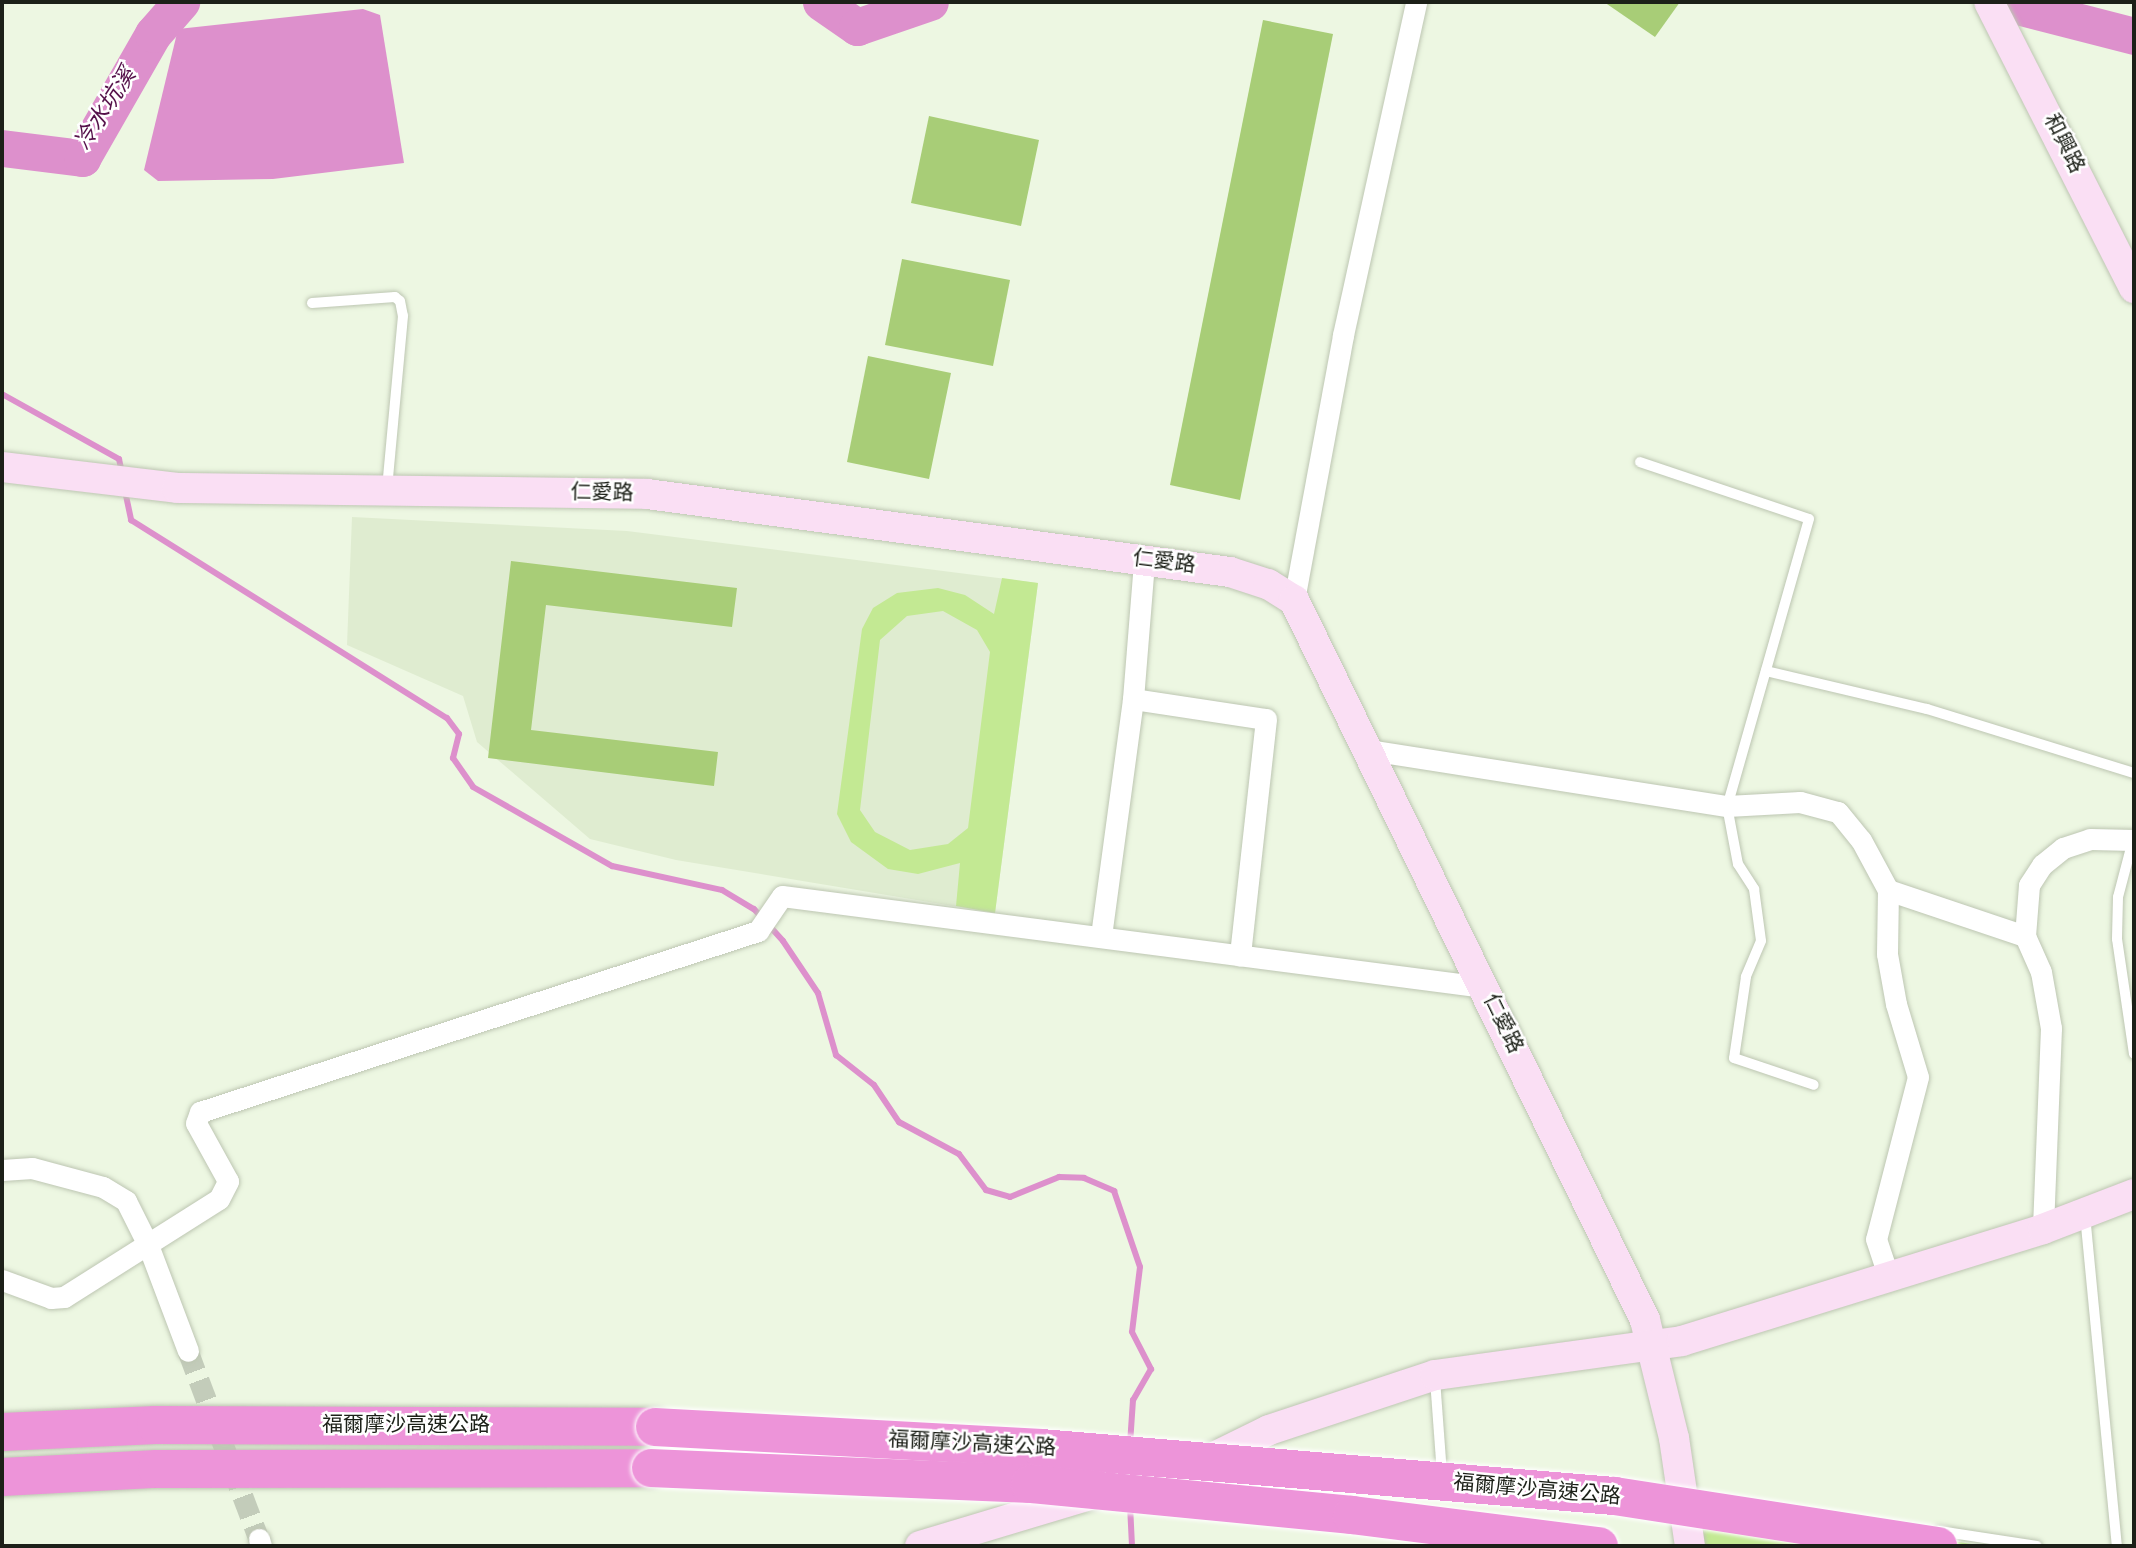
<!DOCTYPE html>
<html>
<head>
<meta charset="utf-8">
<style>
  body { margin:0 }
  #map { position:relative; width:2136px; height:1548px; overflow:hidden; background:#edf7e2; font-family:Overpass,"Noto Sans TC",sans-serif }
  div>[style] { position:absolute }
  .built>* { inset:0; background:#dfecd0 }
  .green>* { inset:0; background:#c3e993 }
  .water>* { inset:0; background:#dd90cc }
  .stream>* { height:6px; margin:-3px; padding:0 3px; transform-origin:3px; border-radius:3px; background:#dd90cc }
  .river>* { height:37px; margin:-18.5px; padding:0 18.5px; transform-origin:18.5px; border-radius:18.5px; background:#dd90cc }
  .building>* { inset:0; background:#a8cd77 }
  .street-tunnel>* { height:21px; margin-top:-10.5px; transform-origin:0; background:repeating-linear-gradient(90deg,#c3ccba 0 21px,transparent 0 31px) }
  .roads { filter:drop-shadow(0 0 2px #bdc6b2) drop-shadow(0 0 2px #bdc6b2) }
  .lane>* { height:10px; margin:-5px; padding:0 5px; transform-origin:5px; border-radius:5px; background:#fff }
  .street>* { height:21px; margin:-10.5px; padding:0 10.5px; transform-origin:10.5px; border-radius:10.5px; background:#fff }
  .secondary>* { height:30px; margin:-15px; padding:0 15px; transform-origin:15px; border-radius:15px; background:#fadff4 }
  .highway>* { height:38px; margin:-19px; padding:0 19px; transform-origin:19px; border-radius:19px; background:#ed94d9 }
  .bridges { filter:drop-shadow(0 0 2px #fff) drop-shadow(0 0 2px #fff) }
  .highway-bridge>* { height:38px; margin:-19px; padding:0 19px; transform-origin:19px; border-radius:19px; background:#ed94d9 }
  span { translate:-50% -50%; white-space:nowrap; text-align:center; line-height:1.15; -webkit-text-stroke:5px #fff; paint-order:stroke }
  .street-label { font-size:21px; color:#1c2018 }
  .water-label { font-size:23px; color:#55114a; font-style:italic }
  .frame { position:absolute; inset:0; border:4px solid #1c2018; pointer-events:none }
</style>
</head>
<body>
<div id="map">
  <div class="built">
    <i style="clip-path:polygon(352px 517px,627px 531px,1038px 583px,995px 913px,676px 860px,590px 839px,477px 742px,463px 696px,347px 645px)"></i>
  </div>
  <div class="green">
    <i style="clip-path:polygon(evenodd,1002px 578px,1038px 583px,995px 913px,956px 906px,960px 863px,918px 874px,888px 869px,851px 842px,837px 814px,862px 629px,873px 608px,897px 593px,938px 588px,965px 595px,994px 614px,1002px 578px,943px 611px,977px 630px,990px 652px,968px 828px,948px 844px,910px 850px,875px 832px,860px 810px,880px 640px,907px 616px,943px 611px)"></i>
    <i style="clip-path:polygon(1696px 1502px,1985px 1546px,1702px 1546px)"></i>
  </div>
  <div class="water">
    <i style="clip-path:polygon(363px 9px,380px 15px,404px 163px,273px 179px,158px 181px,144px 170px,178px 29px)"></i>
  </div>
  <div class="stream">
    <i style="left:2px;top:394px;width:134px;rotate:29.1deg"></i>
    <i style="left:119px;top:459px;width:14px;rotate:78deg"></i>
    <i style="left:125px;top:491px;width:30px;rotate:78deg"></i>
    <i style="left:131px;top:520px;width:373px;rotate:32.1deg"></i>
    <i style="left:447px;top:718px;width:20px;rotate:53deg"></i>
    <i style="left:459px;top:734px;width:25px;rotate:104deg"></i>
    <i style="left:453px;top:758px;width:35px;rotate:55deg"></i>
    <i style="left:473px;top:787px;width:160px;rotate:29.6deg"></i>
    <i style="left:612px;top:866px;width:113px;rotate:12.3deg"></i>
    <i style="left:722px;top:890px;width:37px;rotate:31deg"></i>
    <i style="left:754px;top:909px;width:43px;rotate:47.8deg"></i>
    <i style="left:783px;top:941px;width:63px;rotate:56.1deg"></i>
    <i style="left:818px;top:993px;width:65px;rotate:73.8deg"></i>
    <i style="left:836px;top:1055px;width:48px;rotate:38.3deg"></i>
    <i style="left:874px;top:1085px;width:45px;rotate:56deg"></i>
    <i style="left:899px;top:1122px;width:68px;rotate:28.1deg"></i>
    <i style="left:959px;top:1154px;width:45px;rotate:53.1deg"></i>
    <i style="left:986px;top:1190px;width:25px;rotate:16deg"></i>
    <i style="left:1010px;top:1197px;width:53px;rotate:-22.2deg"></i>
    <i style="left:1059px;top:1177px;width:25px;rotate:2deg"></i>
    <i style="left:1084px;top:1178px;width:33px;rotate:23deg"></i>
    <i style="left:1114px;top:1191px;width:80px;rotate:71.1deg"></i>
    <i style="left:1140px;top:1267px;width:65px;rotate:97deg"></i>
    <i style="left:1132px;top:1332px;width:42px;rotate:62.8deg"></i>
    <i style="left:1151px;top:1369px;width:36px;rotate:120deg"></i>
    <i style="left:1133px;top:1400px;width:44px;rotate:93.9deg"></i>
    <i style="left:1130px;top:1505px;width:41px;rotate:87.2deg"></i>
  </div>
  <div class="river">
    <i style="left:821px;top:2px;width:44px;rotate:34.8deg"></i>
    <i style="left:857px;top:27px;width:77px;rotate:-18.9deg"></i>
    <i style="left:2002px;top:2px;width:136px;rotate:14.4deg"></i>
    <i style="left:2px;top:148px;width:81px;rotate:7.1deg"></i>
    <i style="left:82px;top:158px;width:143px;rotate:-60.2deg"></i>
    <i style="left:153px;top:34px;width:43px;rotate:-48.8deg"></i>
  </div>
  <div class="building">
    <i style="clip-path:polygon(1604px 2px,1680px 2px,1655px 37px)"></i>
    <i style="clip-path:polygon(1263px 20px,1333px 34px,1240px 500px,1170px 485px)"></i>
    <i style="clip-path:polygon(929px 116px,1039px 140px,1021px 226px,911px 203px)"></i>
    <i style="clip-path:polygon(902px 259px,1010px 280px,993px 366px,885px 345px)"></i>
    <i style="clip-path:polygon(868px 356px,951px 373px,929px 479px,847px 462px)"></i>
    <i style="clip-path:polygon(511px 561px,737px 588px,732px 627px,546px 605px,531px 730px,718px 752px,714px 786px,488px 758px)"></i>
  </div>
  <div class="street-tunnel">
    <i style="left:188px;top:1351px;width:201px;rotate:69.3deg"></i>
  </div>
  <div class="roads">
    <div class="lane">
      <i style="left:312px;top:303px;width:83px;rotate:-4.1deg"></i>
      <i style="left:395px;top:297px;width:6px;rotate:39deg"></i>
      <i style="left:400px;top:301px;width:15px;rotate:79deg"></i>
      <i style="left:403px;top:316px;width:173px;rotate:95.3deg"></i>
      <i style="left:1640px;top:462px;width:178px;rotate:18.6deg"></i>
      <i style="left:1809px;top:519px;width:298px;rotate:105.9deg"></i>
      <i style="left:1727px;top:806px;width:59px;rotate:79.3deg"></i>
      <i style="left:1738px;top:864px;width:30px;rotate:57deg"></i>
      <i style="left:1754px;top:889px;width:52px;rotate:82.3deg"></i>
      <i style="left:1761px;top:941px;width:39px;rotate:113deg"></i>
      <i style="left:1746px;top:977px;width:82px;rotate:98.4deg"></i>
      <i style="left:1734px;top:1058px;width:84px;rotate:18.6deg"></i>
      <i style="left:1766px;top:671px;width:165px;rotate:13.3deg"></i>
      <i style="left:1927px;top:709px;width:217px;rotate:17.2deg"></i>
      <i style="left:2133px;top:840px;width:59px;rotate:104.7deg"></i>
      <i style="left:2118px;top:897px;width:42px;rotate:91.4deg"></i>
      <i style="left:2117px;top:939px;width:116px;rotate:81.6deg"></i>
      <i style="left:2085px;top:1215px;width:333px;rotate:84.5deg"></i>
      <i style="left:1435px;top:1379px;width:95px;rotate:85.8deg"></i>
      <i style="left:1939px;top:1531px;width:99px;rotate:8.7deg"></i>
    </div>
    <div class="street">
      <i style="left:1294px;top:600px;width:269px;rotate:-79.5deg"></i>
      <i style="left:1343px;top:335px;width:341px;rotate:-77.6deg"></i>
      <i style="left:1133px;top:699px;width:134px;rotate:8.6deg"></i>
      <i style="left:1266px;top:719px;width:238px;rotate:96.3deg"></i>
      <i style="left:1369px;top:750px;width:362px;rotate:8.9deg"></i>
      <i style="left:1727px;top:806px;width:73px;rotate:-3.1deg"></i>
      <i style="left:1800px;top:802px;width:39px;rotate:15deg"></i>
      <i style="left:1838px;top:812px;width:36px;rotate:51deg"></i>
      <i style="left:1861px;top:840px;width:57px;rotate:61.6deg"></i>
      <i style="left:1888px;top:890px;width:64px;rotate:90.9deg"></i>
      <i style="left:1887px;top:954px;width:51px;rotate:79.8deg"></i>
      <i style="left:1896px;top:1004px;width:76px;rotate:73.2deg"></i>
      <i style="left:1918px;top:1077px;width:167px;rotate:104.5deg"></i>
      <i style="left:1876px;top:1239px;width:41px;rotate:71.6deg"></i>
      <i style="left:1888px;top:890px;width:145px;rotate:18.6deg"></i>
      <i style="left:2025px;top:936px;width:39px;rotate:66deg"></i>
      <i style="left:2041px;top:972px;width:57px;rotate:79.9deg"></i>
      <i style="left:2051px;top:1028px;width:201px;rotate:92.3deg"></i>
      <i style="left:1101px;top:936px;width:239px;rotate:-82.3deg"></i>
      <i style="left:1133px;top:699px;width:138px;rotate:-85.4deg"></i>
      <i style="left:2025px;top:936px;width:51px;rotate:-85.5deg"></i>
      <i style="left:2029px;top:885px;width:24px;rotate:-57deg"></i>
      <i style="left:2042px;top:865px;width:27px;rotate:-39deg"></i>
      <i style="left:2063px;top:848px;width:28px;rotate:-18deg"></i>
      <i style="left:2090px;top:839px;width:44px;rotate:1.3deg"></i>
      <i style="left:2px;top:1170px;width:30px;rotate:-4deg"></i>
      <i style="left:32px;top:1168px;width:73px;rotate:15deg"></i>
      <i style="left:103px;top:1187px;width:27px;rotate:31deg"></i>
      <i style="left:126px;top:1201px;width:49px;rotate:63.4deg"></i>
      <i style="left:148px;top:1245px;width:113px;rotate:69.3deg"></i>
      <i style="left:2px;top:1280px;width:52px;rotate:20.2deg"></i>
      <i style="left:51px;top:1298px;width:13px;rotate:-4deg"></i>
      <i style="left:64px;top:1297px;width:183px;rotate:-32.3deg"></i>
      <i style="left:219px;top:1199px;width:20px;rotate:-63deg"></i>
      <i style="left:228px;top:1181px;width:66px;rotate:-118.9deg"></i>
      <i style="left:196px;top:1123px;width:12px;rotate:-70deg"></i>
      <i style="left:200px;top:1112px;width:587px;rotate:-17.97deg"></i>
      <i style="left:758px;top:931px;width:42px;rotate:-55.6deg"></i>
      <i style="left:782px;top:896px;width:708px;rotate:7.39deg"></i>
      <i style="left:259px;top:1539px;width:7px;rotate:74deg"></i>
    </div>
    <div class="secondary">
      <i style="left:1989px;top:2px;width:321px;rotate:63.1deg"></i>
      <i style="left:2px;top:467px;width:176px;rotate:6.8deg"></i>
      <i style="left:177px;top:488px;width:470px;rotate:0.7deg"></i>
      <i style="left:647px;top:494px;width:588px;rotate:7.62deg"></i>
      <i style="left:1230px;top:572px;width:40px;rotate:18deg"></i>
      <i style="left:1268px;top:584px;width:31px;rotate:32deg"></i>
      <i style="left:1294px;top:600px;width:801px;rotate:64.01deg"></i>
      <i style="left:1645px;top:1320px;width:122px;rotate:76.2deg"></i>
      <i style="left:1674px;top:1438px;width:109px;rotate:81.6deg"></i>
      <i style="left:1204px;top:1462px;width:72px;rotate:-26.2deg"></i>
      <i style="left:1269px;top:1430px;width:175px;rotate:-18.3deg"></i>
      <i style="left:1435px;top:1375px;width:249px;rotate:-7.8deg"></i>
      <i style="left:1682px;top:1341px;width:378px;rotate:-17.2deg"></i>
      <i style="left:2043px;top:1229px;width:97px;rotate:-21deg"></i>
      <i style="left:920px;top:1546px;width:181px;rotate:-16.7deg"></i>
    </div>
    <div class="highway">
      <i style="left:2px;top:1432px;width:154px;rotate:-2.6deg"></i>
      <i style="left:156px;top:1425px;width:499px;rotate:0.2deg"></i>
      <i style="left:2px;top:1477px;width:155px;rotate:-3deg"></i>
      <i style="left:157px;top:1469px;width:494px;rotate:-0.1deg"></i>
    </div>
  </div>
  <div class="bridges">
    <div class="highway-bridge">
      <i style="left:655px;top:1427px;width:387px;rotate:3.1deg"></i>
      <i style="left:1041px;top:1448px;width:575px;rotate:4.79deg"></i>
      <i style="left:1614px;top:1496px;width:328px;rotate:8.8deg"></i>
      <i style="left:651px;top:1468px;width:379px;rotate:2.4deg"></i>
      <i style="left:1030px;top:1484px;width:323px;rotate:5.5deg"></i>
      <i style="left:1352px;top:1515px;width:249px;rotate:7.2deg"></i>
    </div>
  </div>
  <div class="street-label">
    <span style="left:2063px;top:144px;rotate:63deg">和興路</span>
    <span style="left:602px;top:494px;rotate:1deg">仁愛路</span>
    <span style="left:1164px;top:563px;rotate:7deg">仁愛路</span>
    <span style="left:1502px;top:1024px;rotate:64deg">仁愛路</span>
    <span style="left:406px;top:1426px">福爾摩沙高速公路</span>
    <span style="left:972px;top:1445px;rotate:3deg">福爾摩沙高速公路</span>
    <span style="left:1537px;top:1491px;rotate:5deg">福爾摩沙高速公路</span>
  </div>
  <div class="water-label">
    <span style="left:107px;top:110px;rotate:-57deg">冷水坑溪</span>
  </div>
  <div class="frame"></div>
</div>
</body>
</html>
